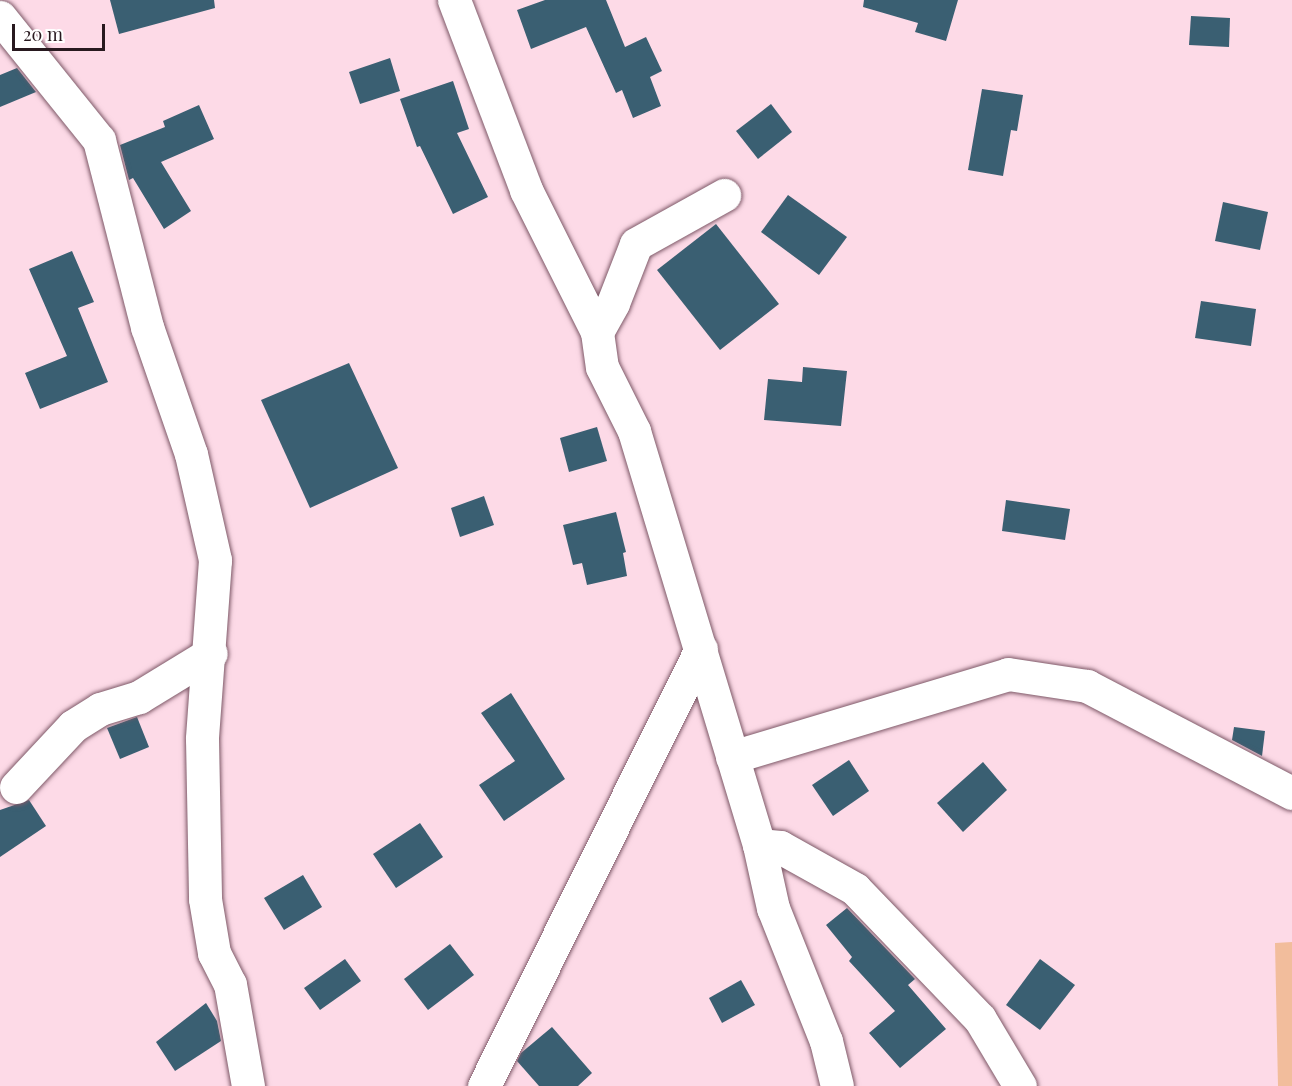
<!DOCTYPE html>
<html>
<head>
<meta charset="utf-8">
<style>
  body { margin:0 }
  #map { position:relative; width:1292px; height:1086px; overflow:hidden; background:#fddae7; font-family:"Playfair Display",serif }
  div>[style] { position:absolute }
  .green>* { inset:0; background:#f2bd9c }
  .building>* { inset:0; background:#3a5f72 }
  .roads { filter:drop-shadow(0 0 2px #7e5968) drop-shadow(0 0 2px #7e5968) }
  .minor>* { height:33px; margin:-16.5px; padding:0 16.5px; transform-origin:16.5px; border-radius:16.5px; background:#fff }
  span { translate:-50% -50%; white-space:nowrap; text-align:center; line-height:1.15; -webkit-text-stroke:6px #fff; paint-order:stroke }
  .scale { position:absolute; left:12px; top:24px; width:93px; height:27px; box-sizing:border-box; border:3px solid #28191f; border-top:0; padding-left:8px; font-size:18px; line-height:21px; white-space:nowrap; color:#28191f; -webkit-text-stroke:4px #fff; paint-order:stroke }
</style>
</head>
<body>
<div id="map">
  <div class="green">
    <i style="clip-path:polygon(1292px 942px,1292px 1086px,1278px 1086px,1275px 943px)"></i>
  </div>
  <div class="building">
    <i style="clip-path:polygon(110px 0,214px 0,215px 8px,119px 34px)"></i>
    <i style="clip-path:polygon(545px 0,606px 0,625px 47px,646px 37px,662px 71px,650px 77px,661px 106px,633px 118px,622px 90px,616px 93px,586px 27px,531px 49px,517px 10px)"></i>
    <i style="clip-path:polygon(864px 0,958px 0,946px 41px,915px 32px,918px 23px,863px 7px)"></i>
    <i style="clip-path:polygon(1191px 16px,1230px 18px,1229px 47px,1189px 45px)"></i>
    <i style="clip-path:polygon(390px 58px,400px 91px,360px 104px,349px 72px)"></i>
    <i style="clip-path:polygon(17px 68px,36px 92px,0 107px,0 75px)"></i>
    <i style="clip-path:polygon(453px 81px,469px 129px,457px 133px,488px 197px,453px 214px,420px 146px,417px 147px,400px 99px)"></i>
    <i style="clip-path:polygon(982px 89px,1023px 95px,1017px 131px,1011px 130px,1003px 176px,968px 170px)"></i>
    <i style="clip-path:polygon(771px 104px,792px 132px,758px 159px,736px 131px)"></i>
    <i style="clip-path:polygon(199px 105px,214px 139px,161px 162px,191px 211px,164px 229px,133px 178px,129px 180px,120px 145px,165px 127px,163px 121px)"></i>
    <i style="clip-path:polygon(788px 195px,847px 237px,819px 275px,761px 232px)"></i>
    <i style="clip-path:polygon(1223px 202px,1268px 212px,1260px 250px,1215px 241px)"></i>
    <i style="clip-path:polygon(716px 224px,779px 304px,720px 350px,657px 270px)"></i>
    <i style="clip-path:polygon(72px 251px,94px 302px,78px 308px,108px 382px,40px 409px,25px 373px,67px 356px,29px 269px)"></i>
    <i style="clip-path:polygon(1201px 301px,1256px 309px,1251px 346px,1195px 338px)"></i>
    <i style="clip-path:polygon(349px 363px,398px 468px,310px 508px,261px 400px)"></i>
    <i style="clip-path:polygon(803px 367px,847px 371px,841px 426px,764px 420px,768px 379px,802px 382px)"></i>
    <i style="clip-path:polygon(597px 427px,607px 461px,569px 472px,560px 438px)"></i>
    <i style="clip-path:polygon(484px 496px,494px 525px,460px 537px,451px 508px)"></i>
    <i style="clip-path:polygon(1006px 500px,1070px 509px,1065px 540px,1002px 531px)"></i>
    <i style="clip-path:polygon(616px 512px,626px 552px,623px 553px,627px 576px,587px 585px,582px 563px,573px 565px,563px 525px)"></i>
    <i style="clip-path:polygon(511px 693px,565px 779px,504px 821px,479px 785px,515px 761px,481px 713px)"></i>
    <i style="clip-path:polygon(137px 717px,149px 747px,120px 759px,107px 728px)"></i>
    <i style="clip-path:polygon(1234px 727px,1265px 731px,1262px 756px,1232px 740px)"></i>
    <i style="clip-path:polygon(849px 760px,869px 791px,833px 816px,812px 785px)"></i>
    <i style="clip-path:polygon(983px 762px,1007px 790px,963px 832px,937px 803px)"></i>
    <i style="clip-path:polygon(29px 800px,46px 826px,0 857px,0 810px)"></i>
    <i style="clip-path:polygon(420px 823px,443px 857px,396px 888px,373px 854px)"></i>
    <i style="clip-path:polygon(303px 875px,322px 907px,284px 930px,264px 898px)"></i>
    <i style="clip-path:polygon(847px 908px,915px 979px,908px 985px,946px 1029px,900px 1068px,869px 1033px,895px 1011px,849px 961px,852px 957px,826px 925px)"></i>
    <i style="clip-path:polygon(450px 944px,474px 975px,428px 1010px,404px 979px)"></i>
    <i style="clip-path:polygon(345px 959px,361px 981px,320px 1010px,304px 988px)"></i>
    <i style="clip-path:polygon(1040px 959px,1075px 985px,1040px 1030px,1006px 1005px)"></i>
    <i style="clip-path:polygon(741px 980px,755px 1005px,722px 1023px,709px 998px)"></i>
    <i style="clip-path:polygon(206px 1003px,217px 1021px,221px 1041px,175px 1071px,156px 1042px)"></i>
    <i style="clip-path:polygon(552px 1027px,592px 1073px,578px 1086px,539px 1086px,517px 1061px,521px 1053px)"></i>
  </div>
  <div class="roads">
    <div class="minor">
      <i style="left:454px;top:0;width:203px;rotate:69.2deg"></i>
      <i style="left:526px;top:190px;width:159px;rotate:63.4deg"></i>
      <i style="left:597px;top:332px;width:35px;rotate:82deg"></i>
      <i style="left:602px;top:367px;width:72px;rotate:63.4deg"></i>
      <i style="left:634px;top:431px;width:432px;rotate:73.2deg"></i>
      <i style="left:759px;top:845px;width:21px;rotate:5deg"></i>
      <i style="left:780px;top:847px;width:86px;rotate:29.2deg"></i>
      <i style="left:855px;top:889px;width:180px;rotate:46.1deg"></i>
      <i style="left:980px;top:1019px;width:78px;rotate:59.2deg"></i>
      <i style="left:0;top:17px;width:158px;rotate:51.2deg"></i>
      <i style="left:99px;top:140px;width:193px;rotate:75.6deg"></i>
      <i style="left:147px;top:327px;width:134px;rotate:70.9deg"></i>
      <i style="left:191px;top:454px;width:109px;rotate:77.2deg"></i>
      <i style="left:215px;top:560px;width:179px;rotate:94.2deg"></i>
      <i style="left:202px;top:739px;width:160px;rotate:88.9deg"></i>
      <i style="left:205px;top:899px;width:55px;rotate:80.5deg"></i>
      <i style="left:214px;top:953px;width:35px;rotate:63deg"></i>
      <i style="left:230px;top:984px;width:104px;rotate:80deg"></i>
      <i style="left:597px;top:332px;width:33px;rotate:-61deg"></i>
      <i style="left:613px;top:303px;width:63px;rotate:-68.7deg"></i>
      <i style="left:636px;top:244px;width:101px;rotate:-29.1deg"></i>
      <i style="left:732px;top:757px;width:288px;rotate:-16.7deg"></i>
      <i style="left:1008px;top:674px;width:80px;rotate:8.6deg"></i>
      <i style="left:1087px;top:686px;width:231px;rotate:27.6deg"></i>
      <i style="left:16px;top:787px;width:83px;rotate:-46.9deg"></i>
      <i style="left:73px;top:726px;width:32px;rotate:-32deg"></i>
      <i style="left:100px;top:709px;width:41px;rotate:-17.1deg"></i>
      <i style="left:139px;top:697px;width:84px;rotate:-31.4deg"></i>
      <i style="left:759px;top:845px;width:65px;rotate:77.5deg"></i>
      <i style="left:773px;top:908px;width:143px;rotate:68.3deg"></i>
      <i style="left:826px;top:1041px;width:46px;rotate:76.3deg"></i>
      <i style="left:484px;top:1086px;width:488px;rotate:-63.6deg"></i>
    </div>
  </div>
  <div class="scale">20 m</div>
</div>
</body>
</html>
